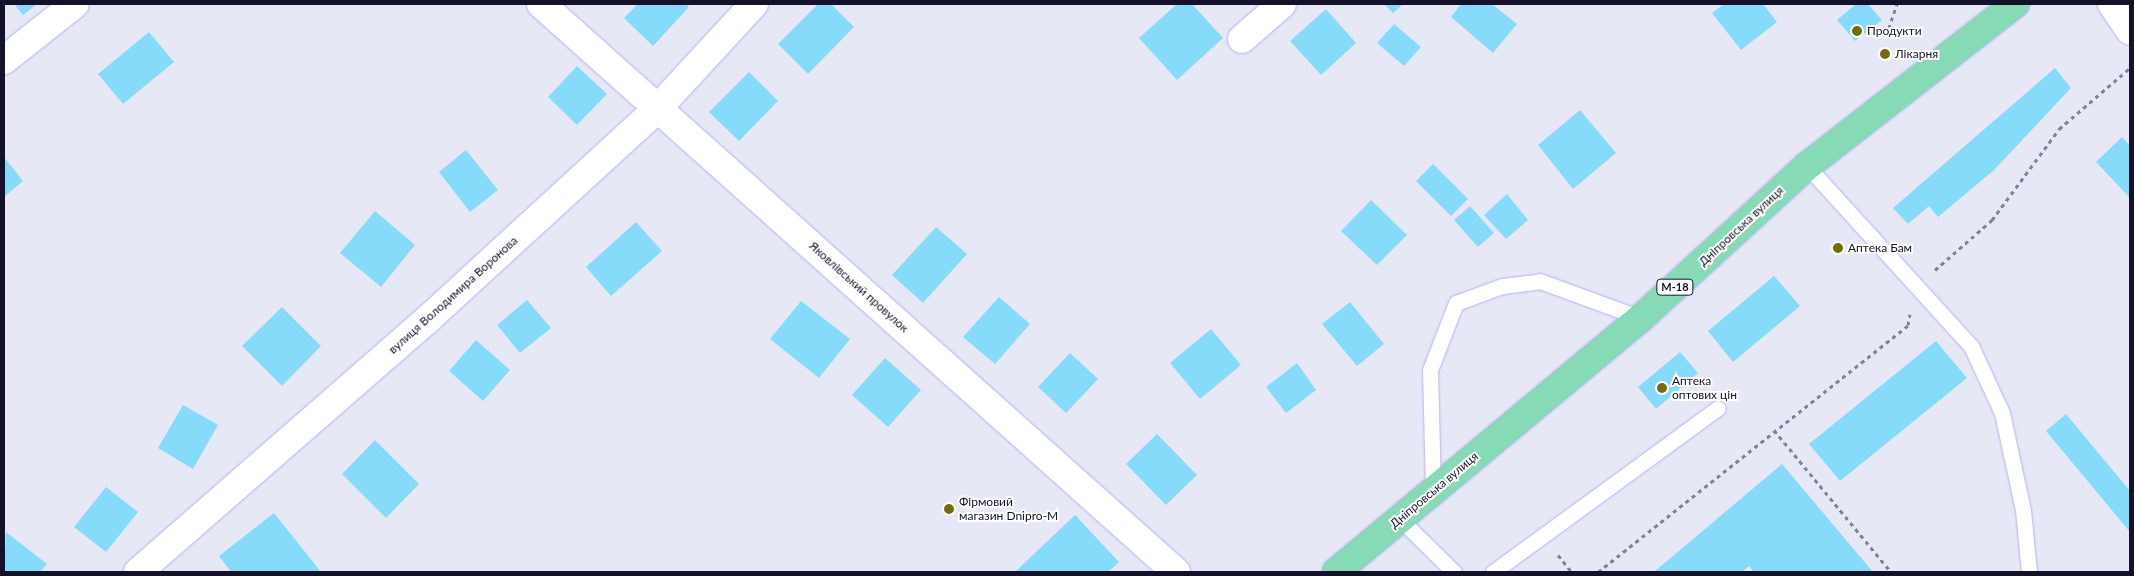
<!DOCTYPE html>
<html>
<head>
<meta charset="utf-8">
<style>
  body { margin:0 }
  #map { position:relative; width:2134px; height:576px; overflow:hidden; background:#e7e8f6; font-family:Lato,sans-serif }
  div>[style] { position:absolute }
  .building>* { inset:0; background:#86dbfb }
  .path>* { height:3px; margin-top:-1.5px; transform-origin:0; background:repeating-linear-gradient(90deg,#828295 0 4px,transparent 0 8px) }
  .roads { filter:drop-shadow(0 0 1px #b3b3f5) drop-shadow(0 0 1px #b3b3f5) }
  .service>* { height:15px; margin:-7.5px; padding:0 7.5px; transform-origin:7.5px; border-radius:7.5px; background:#fff }
  .minor>* { height:28px; margin:-14px; padding:0 14px; transform-origin:14px; border-radius:14px; background:#fff }
  .tertiary>* { height:28px; margin:-14px; padding:0 14px; transform-origin:14px; border-radius:14px; background:#fff }
  .trunk>* { height:28px; margin:-14px; padding:0 14px; transform-origin:14px; border-radius:14px; background:#86dab6 }
  .dots>* { width:14px; height:14px; translate:-50% -50%; box-sizing:border-box; border:2px solid #fff; border-radius:50% }
  span { translate:-50% -50%; white-space:nowrap; text-align:center; line-height:1.15; -webkit-text-stroke:4px #fff; paint-order:stroke }
  .shield-label span { padding:1px 4px; background:#fff; border:1px solid; border-radius:4px; -webkit-text-stroke-width:0 }
  .shield-label { font-size:11px; color:#14122a; font-weight:700 }
  .poi-label { font-size:12px; color:#14122a }
  .left { translate:0 -50%; text-align:left }
  .street-label { font-size:12px; color:#14122a }
  .frame { position:absolute; inset:0; border:5px solid #14122a; pointer-events:none }
</style>
</head>
<body>
<div id="map">
  <div class="building">
    <i style="clip-path:polygon(14px 4px,37px 4px,23px 15px)"></i>
    <i style="clip-path:polygon(638px 4px,685px 4px,689px 7px,653px 46px,624px 18px)"></i>
    <i style="clip-path:polygon(818px 4px,831px 4px,854px 27px,808px 74px,778px 44px)"></i>
    <i style="clip-path:polygon(1177px 4px,1192px 4px,1223px 38px,1177px 80px,1139px 38px)"></i>
    <i style="clip-path:polygon(1384px 4px,1403px 4px,1393px 13px)"></i>
    <i style="clip-path:polygon(1461px 4px,1492px 4px,1517px 24px,1493px 53px,1451px 17px)"></i>
    <i style="clip-path:polygon(1724px 4px,1763px 4px,1777px 22px,1741px 50px,1712px 13px)"></i>
    <i style="clip-path:polygon(1856px 4px,1868px 4px,1882px 20px,1855px 41px,1837px 20px)"></i>
    <i style="clip-path:polygon(1326px 9px,1356px 43px,1321px 75px,1290px 41px)"></i>
    <i style="clip-path:polygon(1394px 24px,1421px 47px,1404px 66px,1377px 43px)"></i>
    <i style="clip-path:polygon(149px 32px,174px 62px,123px 104px,98px 74px)"></i>
    <i style="clip-path:polygon(577px 66px,607px 94px,577px 125px,548px 97px)"></i>
    <i style="clip-path:polygon(2055px 68px,2071px 88px,1994px 170px,1938px 217px,1929px 206px,1908px 224px,1893px 208px)"></i>
    <i style="clip-path:polygon(749px 72px,778px 101px,739px 141px,709px 112px)"></i>
    <i style="clip-path:polygon(1580px 110px,1616px 153px,1573px 189px,1538px 145px)"></i>
    <i style="clip-path:polygon(2122px 137px,2130px 146px,2130px 198px,2096px 162px)"></i>
    <i style="clip-path:polygon(466px 150px,498px 190px,470px 212px,439px 172px)"></i>
    <i style="clip-path:polygon(4px 157px,23px 181px,4px 197px)"></i>
    <i style="clip-path:polygon(1433px 164px,1468px 199px,1451px 216px,1416px 181px)"></i>
    <i style="clip-path:polygon(1507px 194px,1528px 220px,1506px 239px,1484px 215px)"></i>
    <i style="clip-path:polygon(1371px 200px,1407px 235px,1377px 265px,1341px 231px)"></i>
    <i style="clip-path:polygon(1470px 206px,1494px 233px,1478px 247px,1454px 220px)"></i>
    <i style="clip-path:polygon(375px 211px,415px 245px,381px 287px,340px 253px)"></i>
    <i style="clip-path:polygon(636px 222px,662px 251px,611px 296px,586px 267px)"></i>
    <i style="clip-path:polygon(936px 227px,967px 254px,923px 303px,892px 275px)"></i>
    <i style="clip-path:polygon(1774px 276px,1800px 306px,1733px 362px,1708px 331px)"></i>
    <i style="clip-path:polygon(999px 297px,1030px 324px,995px 364px,963px 337px)"></i>
    <i style="clip-path:polygon(527px 300px,551px 328px,520px 353px,497px 325px)"></i>
    <i style="clip-path:polygon(801px 301px,850px 339px,819px 378px,770px 339px)"></i>
    <i style="clip-path:polygon(1350px 302px,1384px 344px,1357px 366px,1322px 324px)"></i>
    <i style="clip-path:polygon(282px 307px,321px 346px,282px 386px,242px 346px)"></i>
    <i style="clip-path:polygon(1211px 329px,1241px 365px,1200px 399px,1170px 363px)"></i>
    <i style="clip-path:polygon(476px 340px,510px 370px,483px 401px,449px 371px)"></i>
    <i style="clip-path:polygon(1936px 341px,1967px 378px,1840px 481px,1809px 444px)"></i>
    <i style="clip-path:polygon(1680px 352px,1698px 373px,1656px 409px,1638px 387px)"></i>
    <i style="clip-path:polygon(1070px 353px,1098px 379px,1066px 413px,1038px 387px)"></i>
    <i style="clip-path:polygon(885px 358px,921px 390px,888px 427px,852px 395px)"></i>
    <i style="clip-path:polygon(1297px 363px,1316px 390px,1286px 413px,1266px 387px)"></i>
    <i style="clip-path:polygon(183px 405px,218px 425px,193px 469px,158px 448px)"></i>
    <i style="clip-path:polygon(2066px 414px,2130px 491px,2130px 532px,2046px 431px)"></i>
    <i style="clip-path:polygon(1157px 434px,1197px 475px,1166px 505px,1126px 464px)"></i>
    <i style="clip-path:polygon(375px 440px,419px 484px,386px 518px,342px 474px)"></i>
    <i style="clip-path:polygon(1782px 464px,1873px 572px,1754px 572px,1749px 566px,1742px 572px,1654px 572px)"></i>
    <i style="clip-path:polygon(106px 487px,138px 512px,106px 552px,74px 527px)"></i>
    <i style="clip-path:polygon(274px 513px,321px 572px,231px 572px,219px 556px)"></i>
    <i style="clip-path:polygon(1075px 515px,1119px 562px,1108px 572px,1015px 572px)"></i>
    <i style="clip-path:polygon(6px 532px,47px 564px,40px 572px,4px 572px)"></i>
  </div>
  <div class="path">
    <i style="left:1886px;top:36px;width:34px;rotate:-71deg"></i>
    <i style="left:1935px;top:270px;width:76px;rotate:-41.3deg"></i>
    <i style="left:1992px;top:220px;width:113px;rotate:-53.6deg"></i>
    <i style="left:2059px;top:129px;width:94px;rotate:-40.7deg"></i>
    <i style="left:1774px;top:430px;width:184px;rotate:50.5deg"></i>
    <i style="left:1558px;top:555px;width:22px;rotate:51deg"></i>
    <i style="left:1598px;top:572px;width:396px;rotate:-38.5deg"></i>
    <i style="left:1908px;top:325px;width:11px;rotate:-80deg"></i>
  </div>
  <div class="roads">
    <div class="service">
      <i style="left:1807px;top:166px;width:244px;rotate:47.7deg"></i>
      <i style="left:1971px;top:346px;width:74px;rotate:65.2deg"></i>
      <i style="left:2002px;top:413px;width:99px;rotate:77.8deg"></i>
      <i style="left:2023px;top:510px;width:62px;rotate:84.5deg"></i>
      <i style="left:1433px;top:491px;width:121px;rotate:-91.4deg"></i>
      <i style="left:1430px;top:370px;width:72px;rotate:-68.8deg"></i>
      <i style="left:1456px;top:303px;width:49px;rotate:-20.3deg"></i>
      <i style="left:1502px;top:286px;width:38px;rotate:-7deg"></i>
      <i style="left:1540px;top:281px;width:108px;rotate:20.1deg"></i>
      <i style="left:1400px;top:519px;width:76px;rotate:44.5deg"></i>
      <i style="left:1493px;top:572px;width:278px;rotate:-36.1deg"></i>
    </div>
    <div class="minor">
      <i style="left:2112px;top:4px;width:32px;rotate:56deg"></i>
      <i style="left:1242px;top:39px;width:53px;rotate:-41.2deg"></i>
      <i style="left:4px;top:60px;width:90px;rotate:-38.3deg"></i>
      <i style="left:138px;top:572px;width:385px;rotate:-41.1deg"></i>
      <i style="left:428px;top:319px;width:314px;rotate:-42.5deg"></i>
      <i style="left:659px;top:107px;width:140px;rotate:-47.3deg"></i>
    </div>
    <div class="tertiary">
      <i style="left:541px;top:4px;width:852px;rotate:41.81deg"></i>
    </div>
    <div class="trunk">
      <i style="left:1336px;top:572px;width:397px;rotate:-39.8deg"></i>
      <i style="left:1641px;top:318px;width:225px;rotate:-42.5deg"></i>
      <i style="left:1807px;top:166px;width:264px;rotate:-37.9deg"></i>
    </div>
  </div>
  <div class="dots">
    <i style="left:1857px;top:31px;background:#756c09"></i>
    <i style="left:1885px;top:54px;background:#756c09"></i>
    <i style="left:1838px;top:248px;background:#756c09"></i>
    <i style="left:1662px;top:388px;background:#756c09"></i>
    <i style="left:949px;top:509px;background:#756c09"></i>
  </div>
  <div class="shield-label">
    <span style="left:1675px;top:287px">М-18</span>
  </div>
  <div class="poi-label">
    <span class="left" style="left:1867px;top:31px">Продукти</span>
    <span class="left" style="left:1895px;top:54px">Лікарня</span>
    <span class="left" style="left:1848px;top:248px">Аптека Бам</span>
    <span class="left" style="left:1672px;top:388px">Аптека<br>оптових цін</span>
    <span class="left" style="left:959px;top:509px">Фірмовий<br>магазин Dnipro-M</span>
  </div>
  <div class="street-label">
    <span style="left:1741px;top:226px;rotate:-43deg">Дніпровська вулиця</span>
    <span style="left:859px;top:287px;rotate:42deg">Яковлівський провулок</span>
    <span style="left:453px;top:295px;rotate:-42deg">вулиця Володимира Воронова</span>
    <span style="left:1434px;top:490px;rotate:-40deg">Дніпровська вулиця</span>
  </div>
  <div class="frame"></div>
</div>
</body>
</html>
